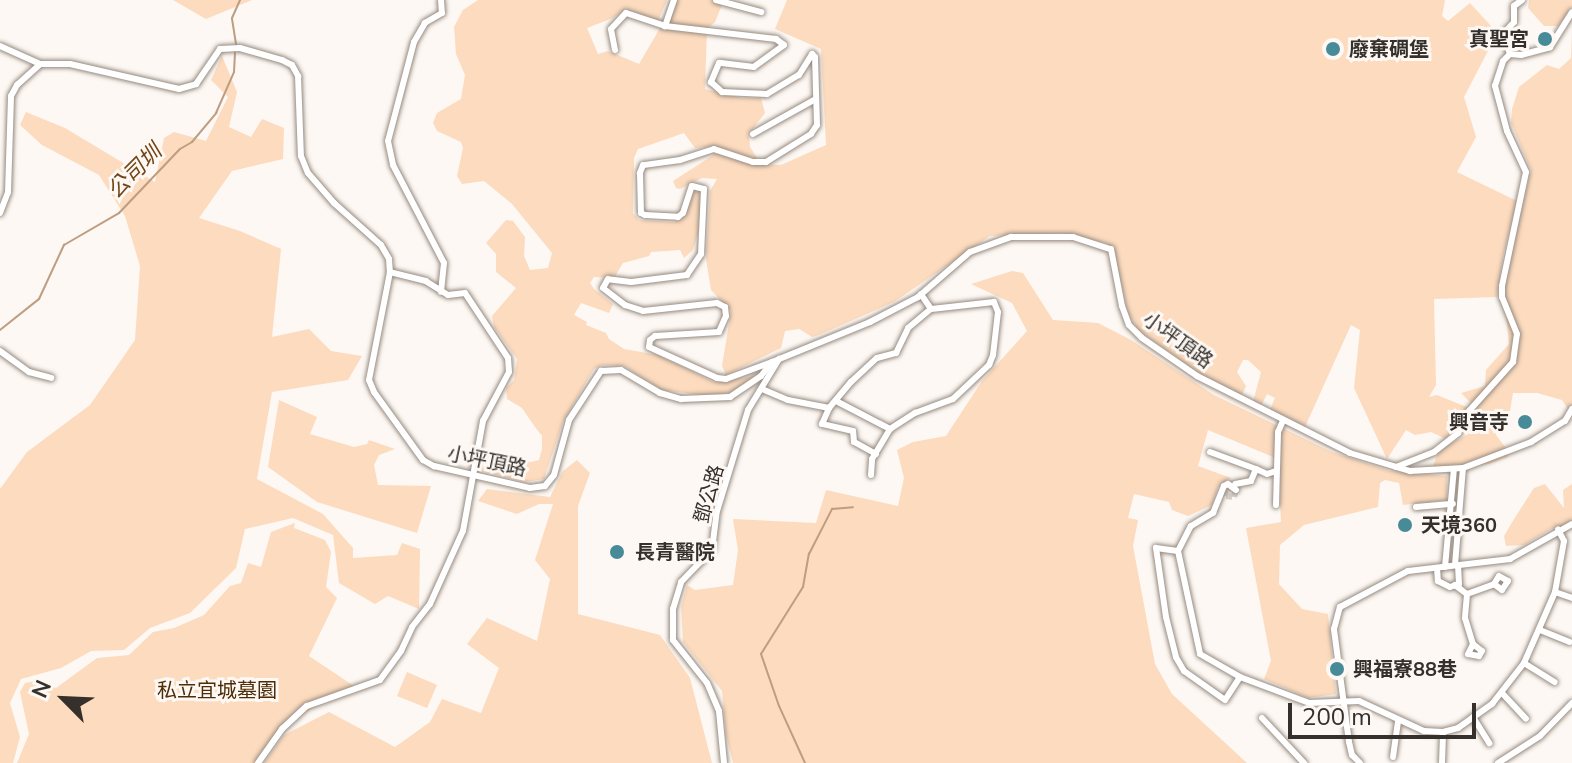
<!DOCTYPE html>
<html>
<head>
<meta charset="utf-8">
<style>
  body { margin:0 }
  #map { position:relative; width:1572px; height:763px; overflow:hidden; background:#fdf8f3; font-family:"Nunito Sans","Noto Sans TC",sans-serif }
  div>[style] { position:absolute }
  .green>* { inset:0; background:#fcdbbe }
  .stream>* { height:2px; margin:-1px; padding:0 1px; transform-origin:1px; border-radius:1px; background:#be9d80 }
  .minor-tunnel>* { height:6px; margin-top:-3px; transform-origin:0; background:repeating-linear-gradient(90deg,#d5d0cb 0 6px,transparent 0 9px) }
  .roads { filter:drop-shadow(0 0 2px #968a80) drop-shadow(0 0 2px #968a80) }
  .minor>* { height:6px; margin:-3px; padding:0 3px; transform-origin:3px; border-radius:3px; background:#fff }
  .dots>* { width:22px; height:22px; translate:-50% -50%; box-sizing:border-box; border:4px solid #fdf8f3; border-radius:50% }
  span { translate:-50% -50%; white-space:nowrap; text-align:center; line-height:1.15; -webkit-text-stroke:6px #fdf8f3; paint-order:stroke }
  .poi-label { font-size:20px; color:#35302c; font-weight:700 }
  .right { translate:-100% -50%; text-align:right }
  .left { translate:0 -50%; text-align:left }
  .street-label { font-size:20px; color:#35302c }
  .park-label { font-size:20px; color:#4d2c07 }
  .water-label { font-size:22px; color:#704414; font-style:italic }
  .north { position:absolute; left:24px; top:659px; width:80px; height:80px; -webkit-text-stroke:6px #fdf8f3; paint-order:stroke; rotate:294deg; font-size:22px; font-weight:700; line-height:32px; text-align:center; color:#35302c }
  .north::after { content:''; display:block; margin:auto; width:28px; height:36px; background:#35302c; clip-path:polygon(50% 0,100% 100%,50% 72%,0 100%) }
  .scale { position:absolute; left:1288px; top:703px; width:188px; height:36px; box-sizing:border-box; border:4px solid #35302c; border-top:0; padding-left:10px; font-size:24px; line-height:28px; white-space:nowrap; color:#35302c; -webkit-text-stroke:6px #fdf8f3; paint-order:stroke }
</style>
</head>
<body>
<div id="map">
  <div class="green">
    <i style="clip-path:polygon(173px 0,252px 0,206px 19px)"></i>
    <i style="clip-path:polygon(478px 0,667px 0,658px 21px,626px 9px,613px 18px,587px 28px,598px 54px,608px 51px,639px 64px,660px 28px,667px 28px,677px 0,724px 0,715px 22px,707px 29px,705px 89px,742px 98px,761px 98px,765px 113px,749px 134px,750px 147px,761px 164px,781px 165px,826px 145px,821px 49px,775px 29px,787px 0,1445px 0,1442px 16px,1448px 21px,1470px 3px,1491px 26px,1490px 47px,1464px 97px,1476px 137px,1457px 172px,1517px 201px,1503px 256px,1497px 297px,1434px 299px,1436px 385px,1429px 397px,1437px 395px,1469px 408px,1446px 439px,1431px 432px,1415px 435px,1406px 430px,1387px 459px,1354px 388px,1360px 330px,1351px 325px,1305px 427px,1270px 410px,1275px 398px,1267px 394px,1261px 406px,1253px 402px,1261px 372px,1248px 360px,1243px 360px,1237px 372px,1246px 386px,1242px 395px,1238px 395px,1204px 377px,1138px 330px,1128px 312px,1113px 248px,1106px 243px,1060px 233px,990px 236px,894px 302px,819px 335px,812px 337px,799px 329px,785px 331px,781px 348px,726px 375px,722px 366px,731px 311px,711px 290px,706px 259px,710px 191px,717px 179px,702px 178px,680px 189px,676px 188px,673px 181px,718px 152px,715px 146px,695px 148px,684px 133px,638px 149px,634px 158px,633px 213px,639px 220px,675px 222px,686px 212px,691px 193px,698px 191px,702px 198px,700px 227px,693px 250px,684px 258px,680px 250px,651px 252px,649px 256px,623px 263px,614px 278px,594px 277px,590px 283px,594px 289px,613px 304px,609px 313px,581px 303px,574px 315px,587px 322px,586px 325px,606px 333px,609px 339px,624px 349px,658px 355px,714px 382px,755px 376px,738px 391px,709px 396px,662px 390px,624px 366px,602px 365px,594px 369px,563px 422px,544px 479px,525px 482px,478px 470px,482px 453px,531px 462px,539px 460px,542px 449px,542px 436px,535px 427px,522px 408px,507px 399px,506px 388px,514px 380px,517px 359px,494px 327px,492px 316px,516px 288px,496px 272px,496px 254px,486px 243px,506px 220px,513px 221px,525px 237px,524px 256px,530px 270px,548px 268px,552px 253px,512px 204px,484px 181px,462px 184px,457px 176px,463px 148px,461px 142px,437px 131px,433px 123px,437px 113px,461px 99px,465px 75px,456px 54px,454px 27px,463px 10px)"></i>
    <i style="clip-path:polygon(1529px 0,1572px 0,1572px 9px,1558px 26px,1544px 26px,1528px 8px)"></i>
    <i style="clip-path:polygon(1572px 28px,1572px 415px,1562px 400px,1537px 393px,1513px 393px,1510px 411px,1500px 418px,1496px 435px,1509px 452px,1508px 457px,1489px 464px,1435px 469px,1433px 466px,1439px 450px,1472px 432px,1473px 405px,1461px 393px,1485px 386px,1486px 370px,1509px 344px,1504px 297px,1506px 276px,1531px 170px,1511px 123px,1512px 109px,1519px 87px,1547px 65px,1559px 69px,1571px 58px)"></i>
    <i style="clip-path:polygon(222px 56px,237px 92px,229px 127px,251px 137px,262px 119px,284px 128px,283px 159px,232px 171px,199px 218px,240px 231px,281px 249px,272px 337px,309px 329px,331px 351px,362px 356px,348px 380px,272px 392px,257px 479px,323px 514px,353px 548px,353px 558px,397px 555px,402px 543px,420px 549px,419px 609px,388px 596px,375px 604px,339px 583px,333px 535px,293px 518px,245px 529px,236px 568px,190px 613px,150px 628px,124px 650px,91px 651px,61px 668px,21px 679px,10px 703px,20px 737px,13px 763px,0 763px,0 489px,27px 452px,90px 405px,135px 340px,140px 266px,125px 216px,99px 175px,42px 145px,20px 125px,26px 112px,65px 128px,155px 182px,164px 138px,174px 132px,206px 141px,228px 97px,211px 80px)"></i>
    <i style="clip-path:polygon(1012px 271px,1023px 273px,1053px 320px,1098px 323px,1131px 340px,1214px 395px,1332px 452px,1390px 471px,1447px 476px,1447px 500px,1403px 505px,1399px 483px,1385px 480px,1380px 483px,1378px 507px,1304px 525px,1280px 545px,1279px 584px,1302px 609px,1328px 614px,1336px 694px,1308px 698px,1264px 679px,1271px 661px,1246px 528px,1281px 522px,1278px 459px,1208px 430px,1198px 466px,1231px 478px,1218px 487px,1212px 505px,1188px 516px,1172px 510px,1169px 502px,1134px 494px,1128px 518px,1138px 520px,1133px 546px,1155px 664px,1172px 694px,1247px 763px,733px 763px,726px 735px,722px 691px,683px 642px,681px 607px,687px 585px,695px 590px,733px 585px,738px 550px,733px 519px,816px 523px,826px 490px,898px 506px,904px 478px,897px 450px,913px 442px,946px 436px,982px 381px,1027px 331px,1012px 303px,971px 284px)"></i>
    <i style="clip-path:polygon(279px 400px,317px 417px,310px 434px,354px 447px,367px 444px,369px 440px,395px 449px,379px 455px,374px 465px,378px 485px,431px 486px,417px 533px,317px 502px,268px 467px)"></i>
    <i style="clip-path:polygon(577px 460px,590px 473px,578px 506px,578px 614px,660px 635px,690px 678px,712px 763px,264px 763px,284px 735px,329px 712px,395px 747px,430px 722px,442px 699px,481px 713px,499px 668px,467px 644px,487px 618px,537px 641px,550px 579px,535px 560px,553px 504px,539px 504px,517px 514px,478px 501px,487px 489px,550px 497px,563px 471px)"></i>
    <i style="clip-path:polygon(1545px 484px,1564px 508px,1563px 490px,1572px 484px,1572px 524px,1551px 529px,1524px 545px,1506px 546px,1504px 536px,1514px 519px,1534px 488px)"></i>
    <i style="clip-path:polygon(295px 523px,294px 528px,325px 540px,331px 552px,326px 587px,337px 598px,309px 656px,357px 688px,311px 709px,282px 728px,255px 763px,17px 763px,29px 734px,20px 692px,25px 683px,36px 681px,56px 688px,97px 658px,129px 655px,153px 632px,174px 628px,204px 615px,230px 586px,241px 583px,248px 563px,261px 567px,271px 532px)"></i>
    <i style="clip-path:polygon(407px 672px,437px 685px,427px 708px,397px 696px)"></i>
  </div>
  <div class="stream">
    <i style="left:236px;top:44px;width:26px;rotate:-99deg"></i>
    <i style="left:232px;top:18px;width:20px;rotate:-66deg"></i>
    <i style="left:0;top:330px;width:50px;rotate:-38.5deg"></i>
    <i style="left:39px;top:299px;width:60px;rotate:-65.2deg"></i>
    <i style="left:64px;top:245px;width:64px;rotate:-30.2deg"></i>
    <i style="left:119px;top:213px;width:88px;rotate:-46.4deg"></i>
    <i style="left:180px;top:149px;width:14px;rotate:-30deg"></i>
    <i style="left:192px;top:142px;width:38px;rotate:-50deg"></i>
    <i style="left:216px;top:113px;width:45px;rotate:-66.3deg"></i>
    <i style="left:234px;top:72px;width:20px;rotate:-87deg"></i>
    <i style="left:805px;top:763px;width:63px;rotate:-114.5deg"></i>
    <i style="left:779px;top:706px;width:55px;rotate:-109.1deg"></i>
    <i style="left:761px;top:654px;width:79px;rotate:-57.9deg"></i>
    <i style="left:803px;top:587px;width:34px;rotate:-80deg"></i>
    <i style="left:809px;top:554px;width:51px;rotate:-62.9deg"></i>
    <i style="left:832px;top:509px;width:21px;rotate:-5deg"></i>
  </div>
  <div class="minor-tunnel">
    <i style="left:1233px;top:485px;width:10px;rotate:143deg"></i>
    <i style="left:1225px;top:491px;width:5px;rotate:79deg"></i>
    <i style="left:1226px;top:496px;width:8px;rotate:7deg"></i>
    <i style="left:1234px;top:497px;width:7px;rotate:-74deg"></i>
  </div>
  <div class="roads">
    <div class="minor">
      <i style="left:441px;top:0;width:13px;rotate:86deg"></i>
      <i style="left:442px;top:13px;width:20px;rotate:150deg"></i>
      <i style="left:425px;top:23px;width:22px;rotate:120deg"></i>
      <i style="left:414px;top:42px;width:102px;rotate:104.7deg"></i>
      <i style="left:388px;top:141px;width:25px;rotate:78deg"></i>
      <i style="left:393px;top:165px;width:110px;rotate:62.5deg"></i>
      <i style="left:444px;top:263px;width:29px;rotate:96deg"></i>
      <i style="left:674px;top:0;width:28px;rotate:109deg"></i>
      <i style="left:665px;top:26px;width:112px;rotate:6.7deg"></i>
      <i style="left:776px;top:39px;width:10px;rotate:37deg"></i>
      <i style="left:784px;top:45px;width:37px;rotate:144deg"></i>
      <i style="left:754px;top:67px;width:35px;rotate:-173deg"></i>
      <i style="left:719px;top:63px;width:21px;rotate:113deg"></i>
      <i style="left:711px;top:82px;width:15px;rotate:42deg"></i>
      <i style="left:722px;top:92px;width:45px;rotate:2.5deg"></i>
      <i style="left:767px;top:94px;width:37px;rotate:-31deg"></i>
      <i style="left:799px;top:75px;width:25px;rotate:-58deg"></i>
      <i style="left:812px;top:54px;width:4px;rotate:45deg"></i>
      <i style="left:815px;top:57px;width:68px;rotate:88.3deg"></i>
      <i style="left:817px;top:125px;width:11px;rotate:124deg"></i>
      <i style="left:811px;top:134px;width:53px;rotate:148.1deg"></i>
      <i style="left:766px;top:162px;width:13px;rotate:180deg"></i>
      <i style="left:753px;top:162px;width:41px;rotate:-161.6deg"></i>
      <i style="left:714px;top:149px;width:36px;rotate:162deg"></i>
      <i style="left:680px;top:160px;width:37px;rotate:172deg"></i>
      <i style="left:643px;top:165px;width:9px;rotate:111deg"></i>
      <i style="left:640px;top:173px;width:40px;rotate:88.6deg"></i>
      <i style="left:641px;top:213px;width:4px;rotate:27deg"></i>
      <i style="left:645px;top:215px;width:33px;rotate:3deg"></i>
      <i style="left:678px;top:217px;width:6px;rotate:-39deg"></i>
      <i style="left:683px;top:213px;width:28px;rotate:-72deg"></i>
      <i style="left:692px;top:186px;width:12px;rotate:14deg"></i>
      <i style="left:704px;top:189px;width:65px;rotate:92.6deg"></i>
      <i style="left:701px;top:254px;width:25px;rotate:124deg"></i>
      <i style="left:687px;top:275px;width:56px;rotate:172.9deg"></i>
      <i style="left:631px;top:282px;width:23px;rotate:-173deg"></i>
      <i style="left:608px;top:279px;width:10px;rotate:119deg"></i>
      <i style="left:603px;top:288px;width:28px;rotate:38deg"></i>
      <i style="left:625px;top:305px;width:19px;rotate:18deg"></i>
      <i style="left:643px;top:311px;width:74px;rotate:-6.2deg"></i>
      <i style="left:717px;top:303px;width:9px;rotate:27deg"></i>
      <i style="left:725px;top:307px;width:9px;rotate:84deg"></i>
      <i style="left:726px;top:316px;width:17px;rotate:114deg"></i>
      <i style="left:719px;top:332px;width:64px;rotate:176.4deg"></i>
      <i style="left:655px;top:336px;width:6px;rotate:141deg"></i>
      <i style="left:650px;top:340px;width:7px;rotate:98deg"></i>
      <i style="left:649px;top:347px;width:75px;rotate:24.5deg"></i>
      <i style="left:717px;top:378px;width:9px;rotate:6deg"></i>
      <i style="left:726px;top:379px;width:49px;rotate:-20.3deg"></i>
      <i style="left:716px;top:0;width:47px;rotate:14.9deg"></i>
      <i style="left:0;top:46px;width:44px;rotate:24.2deg"></i>
      <i style="left:615px;top:50px;width:21px;rotate:-101deg"></i>
      <i style="left:611px;top:29px;width:22px;rotate:-47deg"></i>
      <i style="left:626px;top:13px;width:41px;rotate:18.4deg"></i>
      <i style="left:1510px;top:54px;width:21px;rotate:-109deg"></i>
      <i style="left:1503px;top:34px;width:16px;rotate:-47deg"></i>
      <i style="left:1514px;top:22px;width:16px;rotate:-90deg"></i>
      <i style="left:1514px;top:6px;width:10px;rotate:-37deg"></i>
      <i style="left:753px;top:134px;width:72px;rotate:-29.1deg"></i>
      <i style="left:0;top:213px;width:22px;rotate:-69deg"></i>
      <i style="left:8px;top:192px;width:96px;rotate:-88.2deg"></i>
      <i style="left:11px;top:96px;width:13px;rotate:-61deg"></i>
      <i style="left:17px;top:85px;width:31px;rotate:-42deg"></i>
      <i style="left:40px;top:64px;width:30px"></i>
      <i style="left:70px;top:64px;width:112px;rotate:12.9deg"></i>
      <i style="left:179px;top:89px;width:18px;rotate:-16deg"></i>
      <i style="left:196px;top:84px;width:42px;rotate:-55.6deg"></i>
      <i style="left:220px;top:49px;width:20px;rotate:-3deg"></i>
      <i style="left:240px;top:48px;width:44px;rotate:15.9deg"></i>
      <i style="left:282px;top:60px;width:11px;rotate:27deg"></i>
      <i style="left:292px;top:65px;width:13px;rotate:61deg"></i>
      <i style="left:298px;top:76px;width:80px;rotate:87.9deg"></i>
      <i style="left:301px;top:156px;width:18px;rotate:68deg"></i>
      <i style="left:308px;top:173px;width:40px;rotate:49deg"></i>
      <i style="left:334px;top:203px;width:63px;rotate:41.8deg"></i>
      <i style="left:381px;top:245px;width:16px;rotate:60deg"></i>
      <i style="left:389px;top:259px;width:13px;rotate:86deg"></i>
      <i style="left:390px;top:272px;width:110px;rotate:101deg"></i>
      <i style="left:369px;top:380px;width:13px;rotate:67deg"></i>
      <i style="left:374px;top:392px;width:84px;rotate:54.2deg"></i>
      <i style="left:423px;top:460px;width:13px;rotate:29deg"></i>
      <i style="left:434px;top:466px;width:98px;rotate:12.9deg"></i>
      <i style="left:530px;top:488px;width:15px;rotate:-8deg"></i>
      <i style="left:545px;top:486px;width:14px;rotate:-51deg"></i>
      <i style="left:554px;top:475px;width:57px;rotate:-74.7deg"></i>
      <i style="left:569px;top:420px;width:59px;rotate:-56.9deg"></i>
      <i style="left:601px;top:371px;width:20px;rotate:-3deg"></i>
      <i style="left:621px;top:370px;width:45px;rotate:30.5deg"></i>
      <i style="left:660px;top:393px;width:22px;rotate:16deg"></i>
      <i style="left:681px;top:399px;width:49px;rotate:-2.3deg"></i>
      <i style="left:730px;top:397px;width:37px;rotate:-34deg"></i>
      <i style="left:761px;top:376px;width:18px;rotate:-52deg"></i>
      <i style="left:772px;top:362px;width:106px;rotate:-22.2deg"></i>
      <i style="left:870px;top:322px;width:54px;rotate:-27.5deg"></i>
      <i style="left:918px;top:297px;width:69px;rotate:-40.9deg"></i>
      <i style="left:970px;top:252px;width:44px;rotate:-20.1deg"></i>
      <i style="left:1011px;top:237px;width:62px"></i>
      <i style="left:1073px;top:237px;width:40px;rotate:18deg"></i>
      <i style="left:1111px;top:249px;width:58px;rotate:79.1deg"></i>
      <i style="left:1122px;top:306px;width:20px;rotate:70deg"></i>
      <i style="left:1129px;top:325px;width:18px;rotate:45deg"></i>
      <i style="left:1142px;top:338px;width:67px;rotate:34.6deg"></i>
      <i style="left:1197px;top:376px;width:171px;rotate:26.7deg"></i>
      <i style="left:1350px;top:453px;width:63px;rotate:16.7deg"></i>
      <i style="left:1410px;top:471px;width:53px;rotate:-3.2deg"></i>
      <i style="left:1463px;top:468px;width:73px;rotate:-20.9deg"></i>
      <i style="left:1531px;top:442px;width:40px;rotate:-32deg"></i>
      <i style="left:1565px;top:421px;width:14px;rotate:-60deg"></i>
      <i style="left:0;top:351px;width:36px;rotate:36deg"></i>
      <i style="left:29px;top:372px;width:23px;rotate:15deg"></i>
      <i style="left:762px;top:389px;width:28px;rotate:23deg"></i>
      <i style="left:788px;top:400px;width:42px;rotate:11deg"></i>
      <i style="left:838px;top:402px;width:59px;rotate:27.4deg"></i>
      <i style="left:1210px;top:452px;width:49px;rotate:20.3deg"></i>
      <i style="left:1256px;top:469px;width:13px;rotate:113deg"></i>
      <i style="left:1251px;top:481px;width:16px;rotate:169deg"></i>
      <i style="left:876px;top:454px;width:25px;rotate:-151deg"></i>
      <i style="left:854px;top:442px;width:11px;rotate:-95deg"></i>
      <i style="left:853px;top:431px;width:32px;rotate:-167deg"></i>
      <i style="left:822px;top:424px;width:17px;rotate:-66deg"></i>
      <i style="left:829px;top:408px;width:34px;rotate:-50deg"></i>
      <i style="left:851px;top:382px;width:35px;rotate:-43deg"></i>
      <i style="left:877px;top:358px;width:20px;rotate:-15deg"></i>
      <i style="left:896px;top:353px;width:28px;rotate:-64deg"></i>
      <i style="left:908px;top:328px;width:30px;rotate:-40deg"></i>
      <i style="left:1396px;top:467px;width:41px;rotate:-21.5deg"></i>
      <i style="left:1434px;top:452px;width:31px;rotate:-38deg"></i>
      <i style="left:1458px;top:433px;width:25px;rotate:-63deg"></i>
      <i style="left:1469px;top:411px;width:66px;rotate:-48.1deg"></i>
      <i style="left:1513px;top:362px;width:28px;rotate:-82deg"></i>
      <i style="left:1517px;top:334px;width:40px;rotate:-112deg"></i>
      <i style="left:1502px;top:297px;width:11px;rotate:-90deg"></i>
      <i style="left:1502px;top:286px;width:116px;rotate:-78.1deg"></i>
      <i style="left:1526px;top:172px;width:45px;rotate:-114.9deg"></i>
      <i style="left:1507px;top:131px;width:47px;rotate:-104.9deg"></i>
      <i style="left:1495px;top:86px;width:26px;rotate:-72deg"></i>
      <i style="left:1503px;top:61px;width:10px;rotate:-45deg"></i>
      <i style="left:1510px;top:54px;width:11px;rotate:5deg"></i>
      <i style="left:1521px;top:55px;width:30px;rotate:-15deg"></i>
      <i style="left:1550px;top:47px;width:41px;rotate:-57.8deg"></i>
      <i style="left:1256px;top:469px;width:12px;rotate:24deg"></i>
      <i style="left:1267px;top:474px;width:9px;rotate:-18deg"></i>
      <i style="left:871px;top:475px;width:16px;rotate:-86deg"></i>
      <i style="left:872px;top:459px;width:35px;rotate:-59deg"></i>
      <i style="left:890px;top:429px;width:30px;rotate:-33deg"></i>
      <i style="left:915px;top:413px;width:40px;rotate:-20.2deg"></i>
      <i style="left:953px;top:399px;width:50px;rotate:-43.4deg"></i>
      <i style="left:989px;top:365px;width:11px;rotate:-68deg"></i>
      <i style="left:993px;top:355px;width:43px;rotate:-83.4deg"></i>
      <i style="left:998px;top:312px;width:11px;rotate:-112deg"></i>
      <i style="left:994px;top:302px;width:63px;rotate:173.7deg"></i>
      <i style="left:931px;top:309px;width:18px;rotate:-124deg"></i>
      <i style="left:1276px;top:505px;width:73px;rotate:-88.4deg"></i>
      <i style="left:1278px;top:432px;width:12px;rotate:-66deg"></i>
      <i style="left:1416px;top:507px;width:37px;rotate:-5deg"></i>
      <i style="left:1178px;top:551px;width:28px;rotate:-63deg"></i>
      <i style="left:1191px;top:526px;width:26px;rotate:-31deg"></i>
      <i style="left:1213px;top:513px;width:29px;rotate:-68deg"></i>
      <i style="left:1224px;top:486px;width:4px;rotate:-27deg"></i>
      <i style="left:1228px;top:484px;width:10px;rotate:37deg"></i>
      <i style="left:1455px;top:565px;width:97px;rotate:-85.3deg"></i>
      <i style="left:1445px;top:567px;width:98px;rotate:-84.8deg"></i>
      <i style="left:1437px;top:568px;width:13px;rotate:86deg"></i>
      <i style="left:1438px;top:581px;width:13px;rotate:27deg"></i>
      <i style="left:1450px;top:587px;width:9px;rotate:-18deg"></i>
      <i style="left:1459px;top:584px;width:19px;rotate:-93deg"></i>
      <i style="left:1455px;top:585px;width:15px;rotate:37deg"></i>
      <i style="left:1467px;top:594px;width:24px;rotate:95deg"></i>
      <i style="left:1465px;top:618px;width:27px;rotate:73deg"></i>
      <i style="left:1473px;top:644px;width:11px;rotate:38deg"></i>
      <i style="left:1482px;top:651px;width:6px;rotate:121deg"></i>
      <i style="left:1479px;top:656px;width:11px;rotate:-170deg"></i>
      <i style="left:1468px;top:654px;width:11px;rotate:-63deg"></i>
      <i style="left:1555px;top:592px;width:18px;rotate:19deg"></i>
      <i style="left:1467px;top:594px;width:29px;rotate:-20deg"></i>
      <i style="left:1494px;top:584px;width:9px;rotate:-58deg"></i>
      <i style="left:1499px;top:576px;width:10px;rotate:29deg"></i>
      <i style="left:1508px;top:581px;width:11px;rotate:124deg"></i>
      <i style="left:1502px;top:590px;width:10px;rotate:-143deg"></i>
      <i style="left:1540px;top:630px;width:32px;rotate:22deg"></i>
      <i style="left:1524px;top:663px;width:36px;rotate:32deg"></i>
      <i style="left:1240px;top:677px;width:27px;rotate:123deg"></i>
      <i style="left:1225px;top:700px;width:50px;rotate:-144.7deg"></i>
      <i style="left:1184px;top:671px;width:16px;rotate:-120deg"></i>
      <i style="left:1176px;top:657px;width:41px;rotate:-104deg"></i>
      <i style="left:1166px;top:617px;width:70px;rotate:-98.2deg"></i>
      <i style="left:1156px;top:548px;width:22px;rotate:8deg"></i>
      <i style="left:1178px;top:551px;width:105px;rotate:77.9deg"></i>
      <i style="left:1200px;top:654px;width:46px;rotate:29.9deg"></i>
      <i style="left:1240px;top:677px;width:74px;rotate:20.6deg"></i>
      <i style="left:1309px;top:703px;width:50px;rotate:-2.3deg"></i>
      <i style="left:1359px;top:701px;width:72px;rotate:24.8deg"></i>
      <i style="left:1424px;top:731px;width:19px;rotate:3deg"></i>
      <i style="left:1443px;top:732px;width:16px;rotate:-15deg"></i>
      <i style="left:1458px;top:728px;width:42px;rotate:-35.2deg"></i>
      <i style="left:1492px;top:704px;width:52px;rotate:-52deg"></i>
      <i style="left:1524px;top:663px;width:77px;rotate:-66.4deg"></i>
      <i style="left:1555px;top:592px;width:52px;rotate:-80deg"></i>
      <i style="left:1564px;top:541px;width:13px;rotate:-117deg"></i>
      <i style="left:1502px;top:693px;width:35px;rotate:47deg"></i>
      <i style="left:1473px;top:717px;width:31px;rotate:58deg"></i>
      <i style="left:1262px;top:718px;width:62px;rotate:47deg"></i>
      <i style="left:1393px;top:757px;width:37px;rotate:-82deg"></i>
      <i style="left:258px;top:763px;width:42px;rotate:-54.8deg"></i>
      <i style="left:282px;top:729px;width:34px;rotate:-43deg"></i>
      <i style="left:307px;top:706px;width:77px;rotate:-19.6deg"></i>
      <i style="left:380px;top:680px;width:36px;rotate:-54deg"></i>
      <i style="left:401px;top:651px;width:26px;rotate:-65deg"></i>
      <i style="left:412px;top:627px;width:29px;rotate:-52deg"></i>
      <i style="left:430px;top:604px;width:80px;rotate:-65.7deg"></i>
      <i style="left:463px;top:531px;width:112px;rotate:-79.7deg"></i>
      <i style="left:483px;top:421px;width:55px;rotate:-62deg"></i>
      <i style="left:509px;top:372px;width:14px;rotate:-94deg"></i>
      <i style="left:508px;top:358px;width:78px;rotate:-123.5deg"></i>
      <i style="left:465px;top:293px;width:17px;rotate:173deg"></i>
      <i style="left:448px;top:295px;width:26px;rotate:-148deg"></i>
      <i style="left:426px;top:281px;width:37px;rotate:-166deg"></i>
      <i style="left:724px;top:763px;width:52px;rotate:-95.5deg"></i>
      <i style="left:719px;top:711px;width:30px;rotate:-113deg"></i>
      <i style="left:707px;top:683px;width:55px;rotate:-128.3deg"></i>
      <i style="left:673px;top:640px;width:31px;rotate:-90deg"></i>
      <i style="left:673px;top:609px;width:28px;rotate:-73deg"></i>
      <i style="left:681px;top:582px;width:45px;rotate:-45.9deg"></i>
      <i style="left:712px;top:550px;width:39px;rotate:-83deg"></i>
      <i style="left:717px;top:511px;width:106px;rotate:-72.9deg"></i>
      <i style="left:748px;top:410px;width:60px;rotate:-58.7deg"></i>
      <i style="left:1360px;top:763px;width:11px;rotate:-135deg"></i>
      <i style="left:1352px;top:755px;width:13px;rotate:-103deg"></i>
      <i style="left:1349px;top:742px;width:114px;rotate:-97.6deg"></i>
      <i style="left:1334px;top:629px;width:23px;rotate:-75deg"></i>
      <i style="left:1340px;top:607px;width:77px;rotate:-27.9deg"></i>
      <i style="left:1408px;top:571px;width:103px;rotate:-6.7deg"></i>
      <i style="left:1510px;top:559px;width:71px;rotate:-29.4deg"></i>
      <i style="left:1442px;top:763px;width:31px;rotate:-88deg"></i>
      <i style="left:1498px;top:763px;width:50px;rotate:-32.7deg"></i>
      <i style="left:1540px;top:736px;width:46px;rotate:-45.9deg"></i>
    </div>
  </div>
  <div class="dots">
    <i style="left:1545px;top:39px;background:#478b99"></i>
    <i style="left:1333px;top:49px;background:#478b99"></i>
    <i style="left:1525px;top:422px;background:#478b99"></i>
    <i style="left:1405px;top:525px;background:#478b99"></i>
    <i style="left:617px;top:552px;background:#478b99"></i>
    <i style="left:1337px;top:669px;background:#478b99"></i>
  </div>
  <div class="poi-label">
    <span class="right" style="left:1529px;top:39px">真聖宮</span>
    <span class="left" style="left:1349px;top:49px">廢棄碉堡</span>
    <span class="right" style="left:1509px;top:422px">興音寺</span>
    <span class="left" style="left:1421px;top:525px">天境360</span>
    <span class="left" style="left:635px;top:552px">長青醫院</span>
    <span class="left" style="left:1353px;top:669px">興福寮88巷</span>
  </div>
  <div class="street-label">
    <span style="left:1178px;top:340px;rotate:36deg">小坪頂路</span>
    <span style="left:487px;top:461px;rotate:12deg">小坪頂路</span>
    <span style="left:709px;top:494px;rotate:-74deg">鄧公路</span>
  </div>
  <div class="park-label">
    <span style="left:217px;top:690px">私立宜城墓園</span>
  </div>
  <div class="water-label">
    <span style="left:135px;top:172px;rotate:-45deg">公司圳</span>
  </div>
  <div class="north">N</div>
  <div class="scale">200 m</div>
</div>
</body>
</html>
